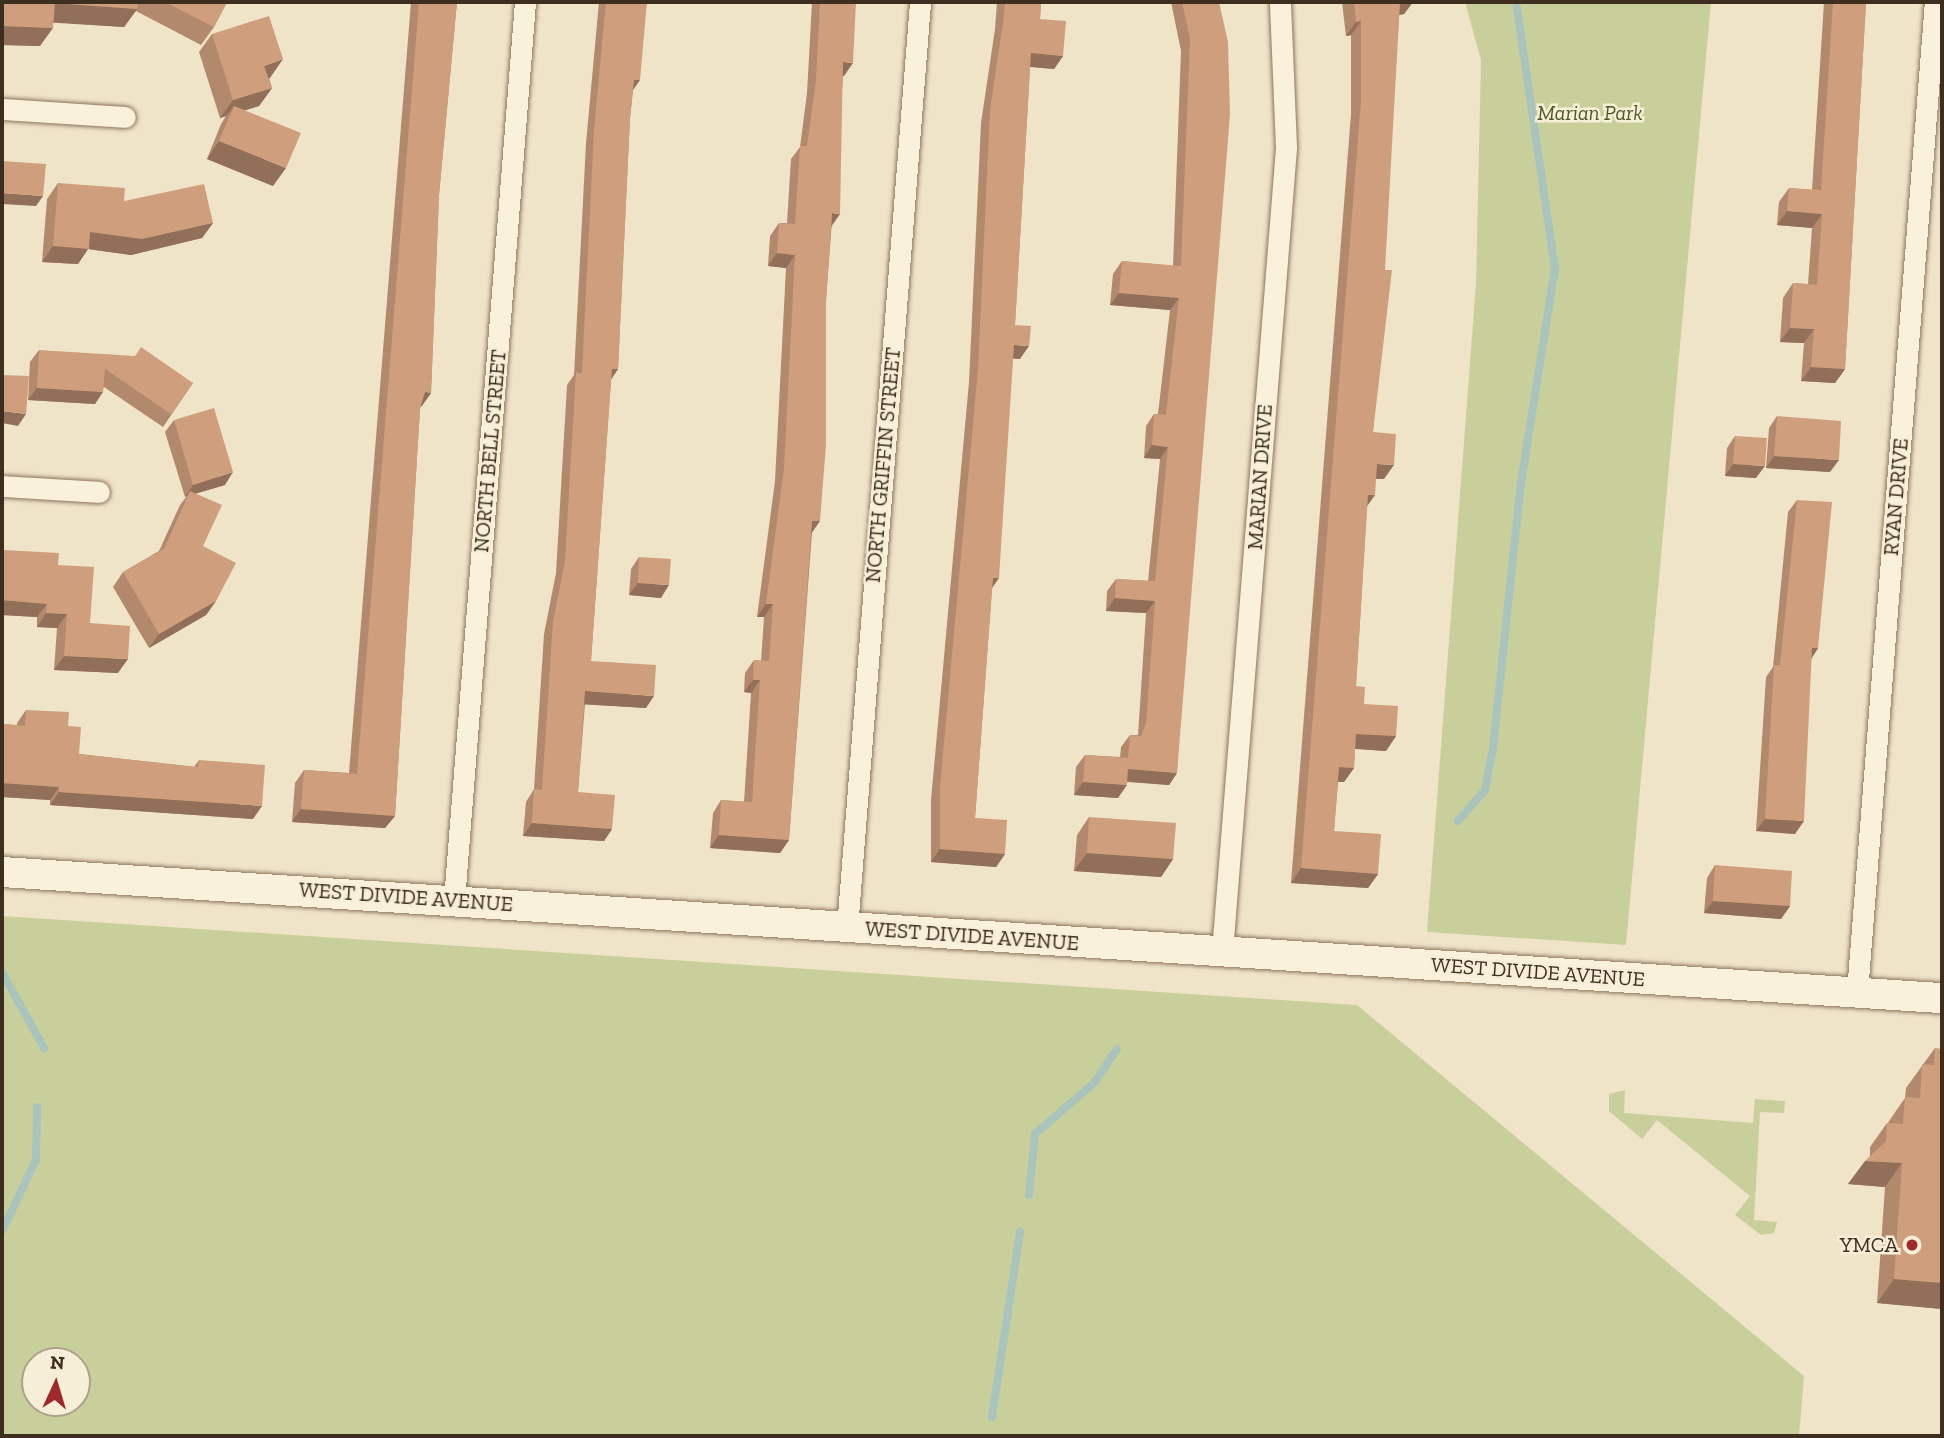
<!DOCTYPE html>
<html>
<head>
<meta charset="utf-8">
<style>
  body { margin:0 }
  #map { position:relative; width:1944px; height:1438px; overflow:hidden; background:#f0e4c8; font-family:"Zilla Slab",serif }
  div>[style] { position:absolute }
  .green>* { inset:0; background:#c9cf9b }
  .stream>* { height:8px; margin:-4px; padding:0 4px; transform-origin:4px; border-radius:4px; background:#a9c4bc }
  .roads { filter:drop-shadow(0 0 2px #8d765c) drop-shadow(0 0 2px #8d765c) }
  .street>* { height:21px; margin:-10.5px; padding:0 10.5px; transform-origin:10.5px; border-radius:10.5px; background:#faf1dc }
  .secondary>* { height:30px; margin:-15px; padding:0 15px; transform-origin:15px; border-radius:15px; background:#faf1dc }
  .wall>* { inset:0; background:#b2896c }
  .shaded-wall>* { inset:0; background:#916f58 }
  .building>* { inset:0; background:#cf9f7d }
  .dots>* { width:19px; height:19px; translate:-50% -50%; box-sizing:border-box; border:4px solid #f7eed8; border-radius:50% }
  span { translate:-50% -50%; white-space:nowrap; text-align:center; line-height:1.15; -webkit-text-stroke:5px #f7eed8; paint-order:stroke }
  .park-label { font-size:21px; color:#4d5a26; font-style:italic }
  .street-label { font-size:21px; color:#3d2e20 }
  .poi-label { font-size:21px; color:#3d2e20 }
  .right { translate:-100% -50%; text-align:right }
  .frame { position:absolute; inset:0; border:4px solid #3d2e20; pointer-events:none }
  .north { position:absolute; left:21px; top:1347px; width:70px; height:70px; box-sizing:border-box; background:#f7eed8; border:2px solid #ada18e; border-radius:50%; rotate:4deg; font-size:19px; font-weight:700; line-height:28px; text-align:center; color:#3d2e20 }
  .north::after { content:''; display:block; margin:auto; width:24px; height:32px; background:#9e2a2b; clip-path:polygon(50% 0,100% 100%,50% 72%,0 100%) }
</style>
</head>
<body>
<div id="map">
  <div class="green">
    <i style="clip-path:polygon(1465px 2px,1711px 2px,1626px 945px,1427px 932px,1476px 283px,1481px 60px)"></i>
    <i style="clip-path:polygon(evenodd,2px 916px,1357px 1005px,1804px 1376px,1799px 1436px,2px 1436px,2px 916px,35px 1361px,77px 1361px,77px 1403px,35px 1403px,35px 1361px)"></i>
    <i style="clip-path:polygon(1625px 1090px,1624px 1113px,1753px 1123px,1755px 1099px,1785px 1101px,1784px 1113px,1760px 1112px,1754px 1220px,1777px 1222px,1774px 1233px,1761px 1235px,1735px 1215px,1750px 1196px,1657px 1120px,1642px 1139px,1609px 1111px,1609px 1094px)"></i>
  </div>
  <div class="stream">
    <i style="left:1458px;top:821px;width:41px;rotate:-48.9deg"></i>
    <i style="left:1485px;top:790px;width:43px;rotate:-79.2deg"></i>
    <i style="left:1493px;top:748px;width:266px;rotate:-84deg"></i>
    <i style="left:1521px;top:483px;width:217px;rotate:-81deg"></i>
    <i style="left:1555px;top:269px;width:270px;rotate:-98.3deg"></i>
    <i style="left:2px;top:972px;width:87px;rotate:61.1deg"></i>
    <i style="left:1029px;top:1195px;width:61px;rotate:-84.4deg"></i>
    <i style="left:1035px;top:1134px;width:78px;rotate:-40.8deg"></i>
    <i style="left:1094px;top:1083px;width:41px;rotate:-55.9deg"></i>
    <i style="left:2px;top:1231px;width:79px;rotate:-64.4deg"></i>
    <i style="left:36px;top:1160px;width:53px;rotate:-88.9deg"></i>
    <i style="left:992px;top:1417px;width:187px;rotate:-81.4deg"></i>
  </div>
  <div class="roads">
    <div class="street">
      <i style="left:2px;top:109px;width:123px;rotate:3.7deg"></i>
      <i style="left:2px;top:486px;width:97px;rotate:3.5deg"></i>
      <i style="left:454px;top:900px;width:901px;rotate:-85.48deg"></i>
      <i style="left:847px;top:928px;width:929px;rotate:-85.49deg"></i>
      <i style="left:1222px;top:952px;width:808px;rotate:-85.45deg"></i>
      <i style="left:1286px;top:147px;width:145px;rotate:-92.4deg"></i>
      <i style="left:1857px;top:992px;width:993px;rotate:-85.5deg"></i>
    </div>
    <div class="secondary">
      <i style="left:2px;top:872px;width:1944px;rotate:3.72deg"></i>
    </div>
  </div>
  <div class="wall">
    <i style="clip-path:polygon(2px 2px,227px 2px,214px 27px,201px 45px,136px 11px,124px 27px,53px 22px,40px 46px,2px 45px)"></i>
    <i style="clip-path:polygon(411px 2px,457px 2px,439px 195px,431px 393px,421px 406px,420px 409px,395px 816px,385px 828px,292px 822px,295px 783px,304px 770px,349px 773px)"></i>
    <i style="clip-path:polygon(599px 2px,647px 2px,633px 90px,630px 118px,618px 369px,611px 379px,591px 661px,646px 708px,585px 704px,578px 792px,612px 829px,604px 841px,523px 836px,526px 802px,534px 789px,544px 634px,556px 573px,567px 385px,574px 375px,586px 143px)"></i>
    <i style="clip-path:polygon(812px 2px,856px 2px,844px 76px,843px 76px,826px 300px,812px 533px,789px 840px,780px 853px,710px 848px,713px 813px,721px 800px,744px 802px,751px 693px,744px 692px,745px 673px,754px 660px,761px 661px,764px 617px,757px 617px,775px 481px,786px 268px,768px 266px,770px 236px,779px 223px,787px 223px,791px 159px,800px 147px,807px 93px)"></i>
    <i style="clip-path:polygon(997px 2px,1041px 2px,1040px 19px,1063px 56px,1054px 69px,1030px 67px,1015px 325px,1020px 359px,1013px 358px,992px 587px,975px 818px,1005px 854px,996px 867px,931px 862px,931px 800px,969px 382px,981px 123px,995px 29px)"></i>
    <i style="clip-path:polygon(1171px 2px,1219px 2px,1177px 773px,1169px 785px,1127px 782px,1118px 798px,1074px 795px,1076px 767px,1085px 755px,1120px 757px,1121px 747px,1130px 735px,1138px 735px,1146px 613px,1106px 611px,1107px 591px,1116px 579px,1148px 581px,1160px 459px,1144px 458px,1146px 426px,1154px 414px,1158px 414px,1170px 310px,1110px 305px,1113px 274px,1122px 261px,1173px 266px,1181px 51px)"></i>
    <i style="clip-path:polygon(1342px 2px,1413px 2px,1404px 14px,1399px 15px,1373px 432px,1384px 479px,1376px 479px,1367px 506px,1356px 686px,1364px 704px,1396px 736px,1386px 751px,1355px 749px,1354px 768px,1344px 782px,1338px 782px,1334px 831px,1378px 874px,1368px 888px,1291px 883px,1351px 114px,1351px 35px,1346px 36px)"></i>
    <i style="clip-path:polygon(1824px 2px,1866px 2px,1845px 369px,1835px 383px,1801px 381px,1804px 343px,1780px 342px,1783px 298px,1793px 283px,1808px 284px,1812px 228px,1777px 225px,1779px 202px,1789px 188px,1812px 190px)"></i>
    <i style="clip-path:polygon(212px 34px,270px 78px,269px 78px,272px 88px,259px 106px,245px 110px,273px 186px,207px 159px,221px 124px,226px 116px,220px 118px,199px 52px)"></i>
    <i style="clip-path:polygon(58px 183px,124px 201px,213px 223px,202px 238px,131px 255px,88px 249px,78px 264px,42px 262px,47px 199px)"></i>
    <i style="clip-path:polygon(39px 350px,193px 383px,163px 427px,104px 387px,95px 404px,28px 400px,30px 362px)"></i>
    <i style="clip-path:polygon(1777px 416px,1830px 472px,1766px 468px,1769px 428px)"></i>
    <i style="clip-path:polygon(174px 420px,225px 485px,196px 493px,203px 546px,216px 601px,206px 615px,149px 648px,113px 587px,123px 572px,159px 551px,180px 505px,187px 496px,185px 497px,165px 432px)"></i>
    <i style="clip-path:polygon(1735px 436px,1756px 478px,1725px 476px,1727px 448px)"></i>
    <i style="clip-path:polygon(1797px 500px,1818px 648px,1811px 658px,1795px 834px,1756px 831px,1766px 677px,1773px 667px,1788px 512px)"></i>
    <i style="clip-path:polygon(2px 536px,3px 550px,58px 565px,118px 673px,54px 670px,57px 628px,37px 627px,37px 617px,2px 615px)"></i>
    <i style="clip-path:polygon(639px 557px,661px 598px,629px 595px,631px 569px)"></i>
    <i style="clip-path:polygon(26px 710px,68px 726px,79px 754px,194px 767px,199px 760px,253px 819px,50px 805px,50px 800px,2px 797px,2px 724px,17px 725px,17px 723px)"></i>
    <i style="clip-path:polygon(1089px 817px,1173px 859px,1161px 877px,1074px 871px,1077px 835px)"></i>
    <i style="clip-path:polygon(1715px 865px,1790px 906px,1781px 919px,1704px 913px,1707px 878px)"></i>
    <i style="clip-path:polygon(1942px 905px,1942px 928px,1941px 928px)"></i>
    <i style="clip-path:polygon(1935px 1048px,1942px 1309px,1877px 1303px,1885px 1187px,1848px 1184px,1870px 1156px,1870px 1147px,1887px 1123px,1888px 1123px,1889px 1121px,1905px 1098px,1906px 1088px)"></i>
  </div>
  <div class="shaded-wall">
    <i style="clip-path:polygon(1400px 2px,1413px 2px,1404px 14px,1390px 16px)"></i>
    <i style="clip-path:polygon(55px 3px,137px 9px,124px 27px,42px 22px)"></i>
    <i style="clip-path:polygon(1361px 21px,1351px 35px,1346px 36px,1356px 22px)"></i>
    <i style="clip-path:polygon(2px 26px,53px 28px,40px 46px,2px 45px)"></i>
    <i style="clip-path:polygon(1031px 53px,1063px 56px,1054px 69px,1022px 66px)"></i>
    <i style="clip-path:polygon(283px 59px,270px 78px,252px 84px,264px 66px)"></i>
    <i style="clip-path:polygon(843px 62px,853px 63px,844px 76px,834px 75px)"></i>
    <i style="clip-path:polygon(634px 80px,640px 80px,631px 93px)"></i>
    <i style="clip-path:polygon(272px 88px,259px 106px,230px 115px,234px 106px,226px 116px,220px 118px,233px 100px)"></i>
    <i style="clip-path:polygon(219px 141px,286px 168px,273px 186px,207px 159px)"></i>
    <i style="clip-path:polygon(2px 193px,43px 196px,36px 206px,2px 204px)"></i>
    <i style="clip-path:polygon(1787px 211px,1822px 214px,1812px 228px,1777px 225px)"></i>
    <i style="clip-path:polygon(832px 213px,840px 214px,831px 227px)"></i>
    <i style="clip-path:polygon(213px 223px,202px 238px,131px 255px,88px 249px,78px 264px,42px 262px,53px 246px,90px 232px)"></i>
    <i style="clip-path:polygon(777px 253px,795px 255px,786px 268px,768px 266px)"></i>
    <i style="clip-path:polygon(1119px 293px,1179px 298px,1170px 310px,1110px 305px)"></i>
    <i style="clip-path:polygon(1790px 328px,1814px 329px,1804px 343px,1780px 342px)"></i>
    <i style="clip-path:polygon(1014px 345px,1029px 346px,1020px 359px,1004px 358px)"></i>
    <i style="clip-path:polygon(1811px 367px,1845px 369px,1835px 383px,1801px 381px)"></i>
    <i style="clip-path:polygon(612px 369px,618px 369px,610px 381px)"></i>
    <i style="clip-path:polygon(37px 388px,103px 392px,95px 404px,28px 400px)"></i>
    <i style="clip-path:polygon(425px 392px,431px 393px,422px 406px,416px 405px)"></i>
    <i style="clip-path:polygon(2px 411px,26px 414px,18px 426px,2px 423px)"></i>
    <i style="clip-path:polygon(1152px 445px,1168px 447px,1160px 459px,1144px 458px)"></i>
    <i style="clip-path:polygon(1774px 456px,1839px 460px,1830px 472px,1766px 468px)"></i>
    <i style="clip-path:polygon(1377px 464px,1394px 465px,1384px 479px,1367px 478px)"></i>
    <i style="clip-path:polygon(1733px 464px,1765px 466px,1756px 478px,1725px 476px)"></i>
    <i style="clip-path:polygon(233px 472px,225px 485px,188px 496px,190px 491px,187px 496px,185px 497px,193px 485px)"></i>
    <i style="clip-path:polygon(1368px 495px,1375px 495px,1365px 509px)"></i>
    <i style="clip-path:polygon(812px 521px,820px 521px,811px 534px)"></i>
    <i style="clip-path:polygon(993px 578px,999px 578px,990px 591px)"></i>
    <i style="clip-path:polygon(638px 583px,669px 585px,661px 598px,629px 595px)"></i>
    <i style="clip-path:polygon(1115px 598px,1155px 601px,1146px 613px,1106px 611px)"></i>
    <i style="clip-path:polygon(2px 600px,47px 604px,37px 617px,2px 615px)"></i>
    <i style="clip-path:polygon(216px 601px,206px 615px,149px 648px,159px 634px)"></i>
    <i style="clip-path:polygon(766px 604px,773px 604px,764px 617px,757px 617px)"></i>
    <i style="clip-path:polygon(46px 613px,67px 614px,57px 628px,37px 627px)"></i>
    <i style="clip-path:polygon(1812px 648px,1818px 648px,1810px 661px)"></i>
    <i style="clip-path:polygon(64px 656px,128px 659px,118px 673px,54px 670px)"></i>
    <i style="clip-path:polygon(753px 680px,760px 680px,751px 693px,744px 692px)"></i>
    <i style="clip-path:polygon(585px 691px,654px 696px,646px 708px,577px 704px)"></i>
    <i style="clip-path:polygon(1356px 734px,1396px 736px,1386px 751px,1346px 748px)"></i>
    <i style="clip-path:polygon(1339px 767px,1354px 768px,1344px 782px,1329px 781px)"></i>
    <i style="clip-path:polygon(1128px 769px,1177px 773px,1169px 785px,1120px 781px)"></i>
    <i style="clip-path:polygon(1083px 782px,1127px 785px,1118px 798px,1074px 795px)"></i>
    <i style="clip-path:polygon(2px 783px,59px 787px,50px 800px,2px 797px)"></i>
    <i style="clip-path:polygon(59px 792px,262px 806px,253px 819px,50px 805px)"></i>
    <i style="clip-path:polygon(301px 809px,395px 816px,385px 828px,292px 822px)"></i>
    <i style="clip-path:polygon(1765px 819px,1804px 821px,1795px 834px,1756px 831px)"></i>
    <i style="clip-path:polygon(532px 823px,612px 829px,604px 841px,523px 836px)"></i>
    <i style="clip-path:polygon(719px 835px,789px 840px,780px 853px,710px 848px)"></i>
    <i style="clip-path:polygon(940px 849px,1005px 854px,996px 867px,931px 862px)"></i>
    <i style="clip-path:polygon(1087px 853px,1173px 859px,1161px 877px,1074px 871px)"></i>
    <i style="clip-path:polygon(1301px 868px,1378px 874px,1368px 888px,1291px 883px)"></i>
    <i style="clip-path:polygon(1713px 901px,1790px 906px,1781px 919px,1704px 913px)"></i>
    <i style="clip-path:polygon(1865px 1161px,1902px 1163px,1885px 1187px,1848px 1184px)"></i>
    <i style="clip-path:polygon(1894px 1279px,1942px 1283px,1942px 1309px,1877px 1303px)"></i>
  </div>
  <div class="building">
    <i style="clip-path:polygon(2px 2px,138px 2px,137px 9px,55px 3px,53px 28px,2px 26px)"></i>
    <i style="clip-path:polygon(165px 2px,227px 2px,214px 27px)"></i>
    <i style="clip-path:polygon(419px 2px,457px 2px,439px 195px,431px 393px,425px 392px,420px 409px,395px 816px,301px 809px,304px 770px,357px 774px)"></i>
    <i style="clip-path:polygon(606px 2px,647px 2px,640px 80px,634px 80px,630px 118px,618px 369px,612px 369px,591px 661px,656px 665px,654px 696px,585px 691px,578px 792px,615px 795px,612px 829px,532px 823px,534px 789px,542px 790px,553px 622px,565px 561px,576px 373px,582px 373px,594px 130px)"></i>
    <i style="clip-path:polygon(820px 2px,856px 2px,853px 63px,843px 62px,840px 214px,832px 213px,826px 300px,826px 445px,820px 521px,812px 521px,789px 840px,719px 835px,721px 800px,752px 802px,760px 680px,753px 680px,754px 660px,769px 661px,773px 604px,766px 604px,784px 468px,795px 255px,777px 253px,779px 223px,795px 224px,800px 146px,807px 146px,816px 80px)"></i>
    <i style="clip-path:polygon(1005px 2px,1041px 2px,1040px 19px,1066px 21px,1063px 56px,1031px 53px,1015px 325px,1031px 326px,1029px 346px,1014px 345px,999px 578px,993px 578px,975px 818px,1007px 820px,1005px 854px,940px 849px,940px 787px,978px 369px,990px 110px,1004px 16px)"></i>
    <i style="clip-path:polygon(1182px 2px,1219px 2px,1228px 42px,1230px 115px,1177px 773px,1128px 769px,1127px 785px,1083px 782px,1085px 755px,1128px 758px,1130px 735px,1141px 736px,1146px 723px,1155px 601px,1115px 598px,1116px 579px,1155px 581px,1168px 447px,1152px 445px,1154px 414px,1166px 415px,1179px 298px,1119px 293px,1122px 261px,1181px 266px,1190px 39px)"></i>
    <i style="clip-path:polygon(1354px 2px,1400px 2px,1385px 270px,1392px 270px,1373px 432px,1396px 434px,1394px 465px,1377px 464px,1375px 495px,1368px 495px,1356px 686px,1365px 687px,1364px 704px,1398px 706px,1396px 736px,1356px 734px,1354px 768px,1339px 767px,1334px 831px,1381px 834px,1378px 874px,1301px 868px,1361px 100px,1361px 21px,1356px 22px)"></i>
    <i style="clip-path:polygon(1833px 2px,1866px 2px,1845px 369px,1811px 367px,1814px 329px,1790px 328px,1793px 283px,1817px 285px,1822px 214px,1787px 211px,1789px 188px,1821px 190px)"></i>
    <i style="clip-path:polygon(269px 16px,283px 59px,264px 66px,272px 88px,233px 100px,212px 34px)"></i>
    <i style="clip-path:polygon(234px 106px,301px 133px,286px 168px,219px 141px)"></i>
    <i style="clip-path:polygon(2px 161px,46px 164px,43px 196px,2px 193px)"></i>
    <i style="clip-path:polygon(58px 183px,125px 188px,124px 201px,204px 184px,213px 223px,142px 239px,90px 232px,89px 249px,53px 246px)"></i>
    <i style="clip-path:polygon(141px 347px,193px 383px,171px 414px,105px 369px,103px 392px,37px 388px,39px 350px,135px 356px)"></i>
    <i style="clip-path:polygon(2px 375px,29px 376px,26px 414px,2px 411px)"></i>
    <i style="clip-path:polygon(214px 408px,233px 472px,193px 485px,174px 420px)"></i>
    <i style="clip-path:polygon(1777px 416px,1841px 421px,1839px 460px,1774px 456px)"></i>
    <i style="clip-path:polygon(1735px 436px,1767px 438px,1765px 466px,1733px 464px)"></i>
    <i style="clip-path:polygon(190px 491px,222px 505px,203px 546px,236px 563px,216px 601px,159px 634px,123px 572px,164px 549px)"></i>
    <i style="clip-path:polygon(1797px 500px,1832px 502px,1818px 648px,1812px 648px,1804px 821px,1765px 819px,1774px 665px,1780px 665px)"></i>
    <i style="clip-path:polygon(2px 536px,4px 536px,3px 550px,59px 553px,58px 565px,94px 567px,90px 623px,130px 626px,128px 659px,64px 656px,67px 614px,46px 613px,47px 604px,2px 600px)"></i>
    <i style="clip-path:polygon(639px 557px,671px 559px,669px 585px,638px 583px)"></i>
    <i style="clip-path:polygon(26px 710px,69px 712px,68px 726px,81px 727px,79px 754px,198px 767px,199px 760px,265px 765px,262px 806px,59px 792px,59px 787px,2px 783px,2px 724px,25px 726px)"></i>
    <i style="clip-path:polygon(1089px 817px,1176px 823px,1173px 859px,1087px 853px)"></i>
    <i style="clip-path:polygon(1715px 865px,1792px 871px,1790px 906px,1713px 901px)"></i>
    <i style="clip-path:polygon(1935px 1048px,1942px 1049px,1942px 1283px,1894px 1279px,1902px 1163px,1865px 1161px,1886px 1141px,1887px 1123px,1903px 1124px,1905px 1097px,1920px 1098px,1922px 1064px,1934px 1065px)"></i>
  </div>
  <div class="dots">
    <i style="left:1912px;top:1245px;background:#9e2a2b"></i>
  </div>
  <div class="park-label">
    <span style="left:1590px;top:113px">Marian Park</span>
  </div>
  <div class="street-label">
    <span style="left:490px;top:451px;rotate:-85deg">NORTH BELL STREET</span>
    <span style="left:883px;top:465px;rotate:-85deg">NORTH GRIFFIN STREET</span>
    <span style="left:1260px;top:477px;rotate:-86deg">MARIAN DRIVE</span>
    <span style="left:1896px;top:497px;rotate:-85deg">RYAN DRIVE</span>
    <span style="left:406px;top:897px;rotate:4deg">WEST DIVIDE AVENUE</span>
    <span style="left:972px;top:936px;rotate:4deg">WEST DIVIDE AVENUE</span>
    <span style="left:1538px;top:972px;rotate:4deg">WEST DIVIDE AVENUE</span>
  </div>
  <div class="poi-label">
    <span class="right" style="left:1898px;top:1245px">YMCA</span>
  </div>
  <div class="frame"></div>
  <div class="north">N</div>
</div>
</body>
</html>
